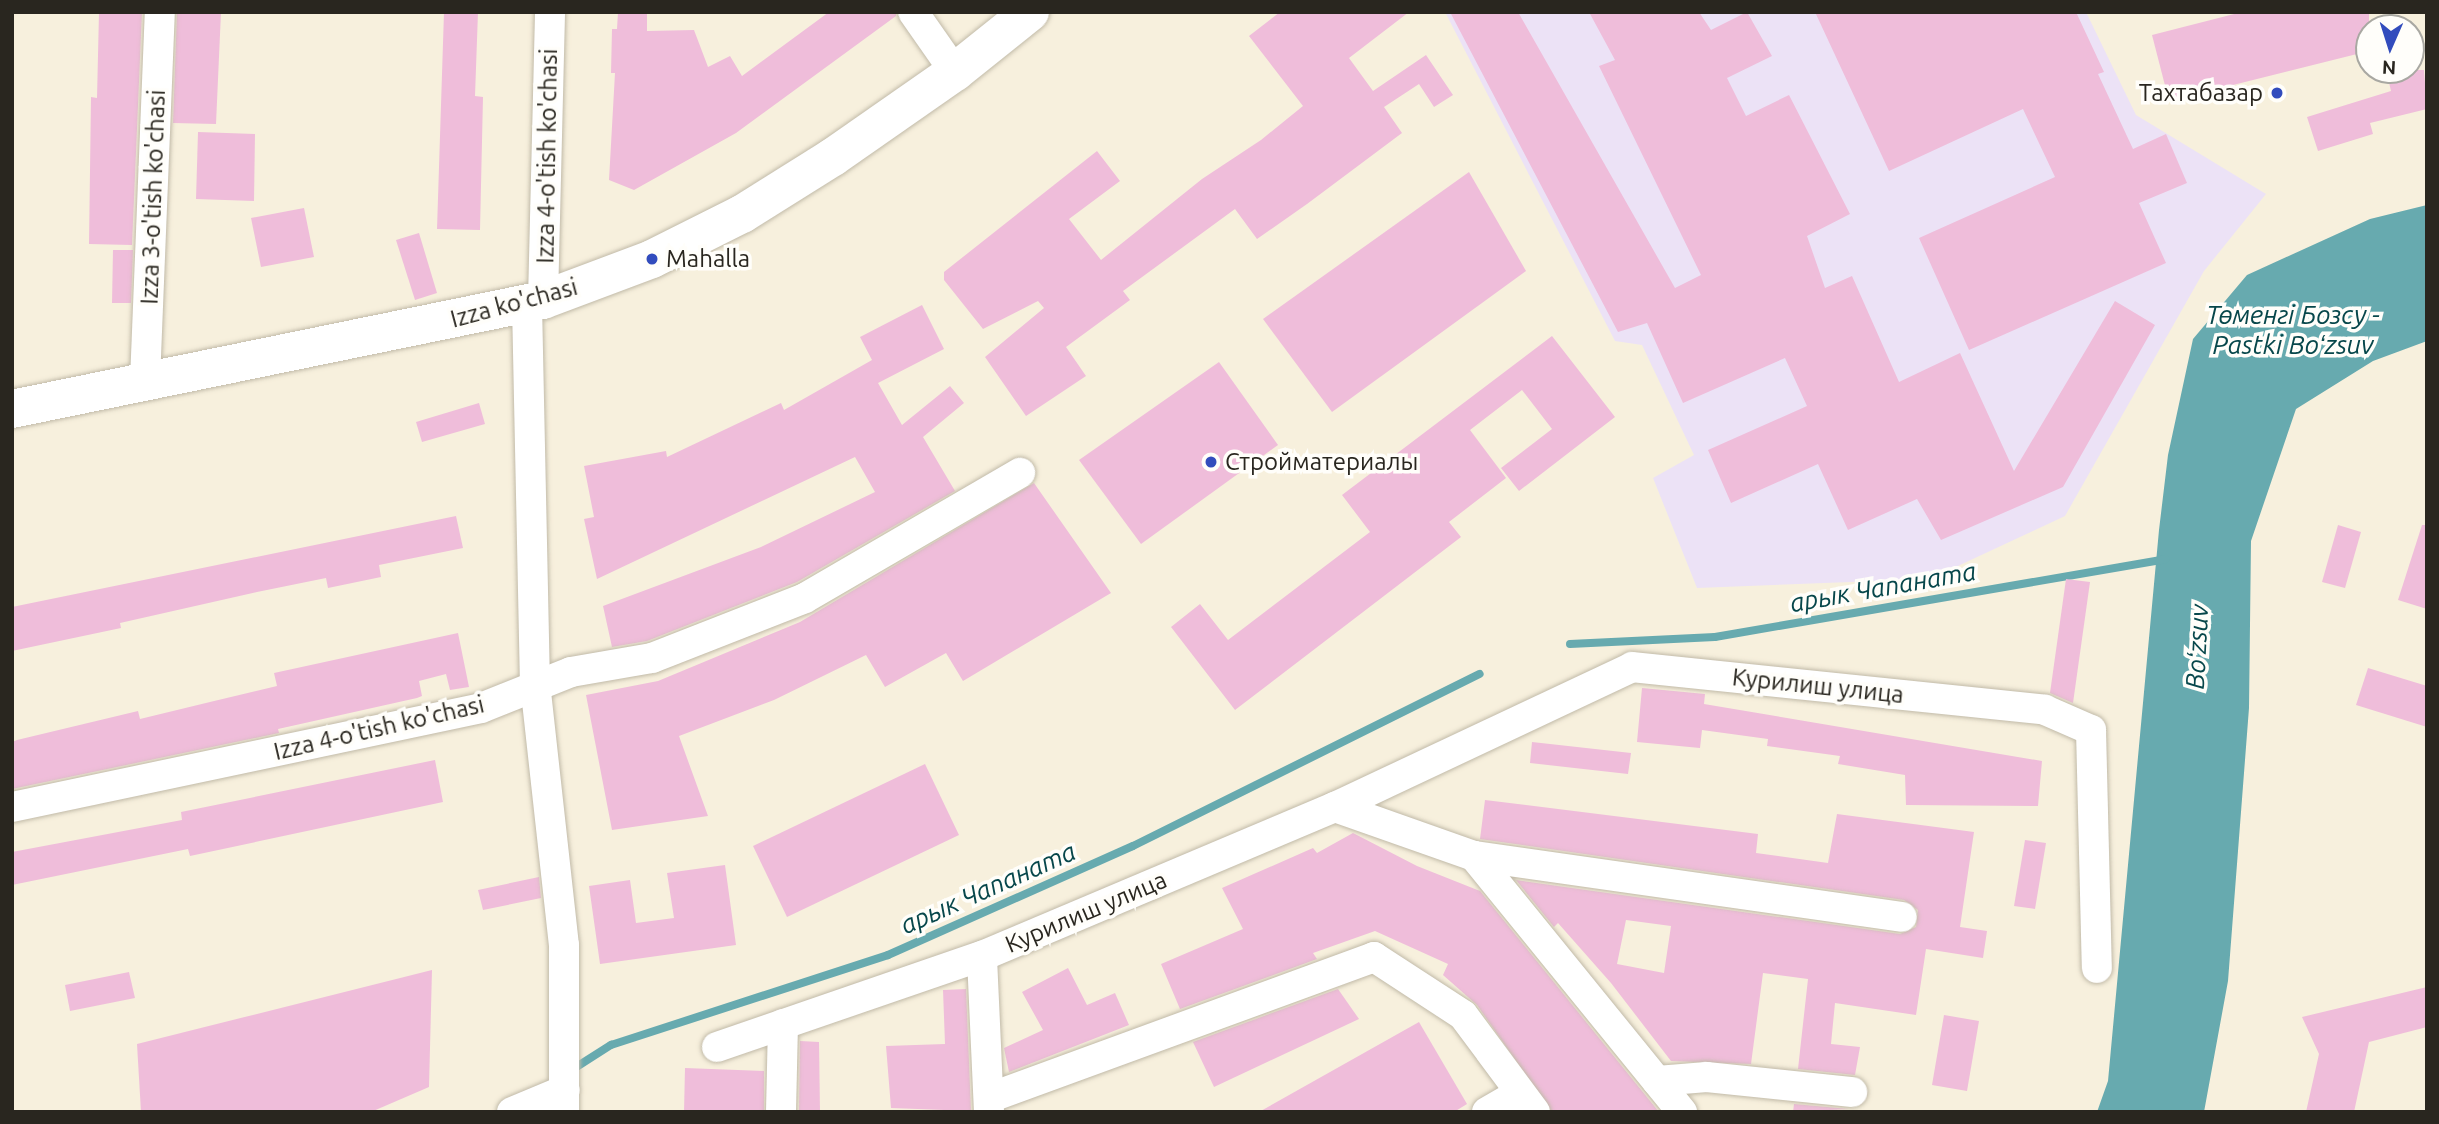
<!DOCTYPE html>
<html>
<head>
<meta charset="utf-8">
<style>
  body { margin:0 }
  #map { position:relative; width:2439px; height:1124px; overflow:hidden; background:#f7f0dd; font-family:Ubuntu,sans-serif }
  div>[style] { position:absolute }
  .industrial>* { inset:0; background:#ece2f6 }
  .water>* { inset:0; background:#67aaaf }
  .stream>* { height:8px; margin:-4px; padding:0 4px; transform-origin:4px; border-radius:4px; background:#67aaaf }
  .building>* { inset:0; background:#efbdda }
  .roads { filter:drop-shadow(0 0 2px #c1baa8) drop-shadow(0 0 2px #c1baa8) }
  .minor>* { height:30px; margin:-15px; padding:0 15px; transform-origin:15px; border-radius:15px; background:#fff }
  .secondary>* { height:38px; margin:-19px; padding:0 19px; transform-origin:19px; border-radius:19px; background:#fff }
  .dots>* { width:19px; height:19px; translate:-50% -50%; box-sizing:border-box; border:4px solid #fffefa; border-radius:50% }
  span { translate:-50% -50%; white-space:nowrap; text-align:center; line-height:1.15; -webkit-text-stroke:7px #fffefa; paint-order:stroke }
  .poi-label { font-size:24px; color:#29261f }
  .right { translate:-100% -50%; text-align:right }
  .left { translate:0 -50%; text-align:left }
  .street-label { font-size:24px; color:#29261f }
  .water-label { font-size:26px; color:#07474b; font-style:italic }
  .frame { position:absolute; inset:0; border:14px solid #29261f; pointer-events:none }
  .north { position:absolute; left:2355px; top:14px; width:70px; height:70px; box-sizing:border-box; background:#fffefa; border:2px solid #a9a8a2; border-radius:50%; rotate:183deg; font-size:19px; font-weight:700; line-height:28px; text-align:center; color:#29261f }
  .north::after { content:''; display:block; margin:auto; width:24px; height:32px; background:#324cbd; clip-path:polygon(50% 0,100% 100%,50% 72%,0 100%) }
</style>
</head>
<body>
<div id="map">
  <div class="industrial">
    <i style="clip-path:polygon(1445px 12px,2086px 12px,2136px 115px,2266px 194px,2204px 271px,2065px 516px,1930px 579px,1697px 588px,1653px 478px,1694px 455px,1642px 345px,1615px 341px)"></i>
  </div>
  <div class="water">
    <i style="clip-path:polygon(2427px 205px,2427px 341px,2373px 361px,2296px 409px,2251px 541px,2249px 708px,2228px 981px,2204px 1112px,2097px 1112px,2108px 1081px,2159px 530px,2168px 455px,2193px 339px,2247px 275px,2370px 219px)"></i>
  </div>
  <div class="stream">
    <i style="left:1570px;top:644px;width:145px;rotate:-2.8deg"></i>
    <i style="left:1715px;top:637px;width:457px;rotate:-9.8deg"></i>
    <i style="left:570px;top:1071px;width:49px;rotate:-32.4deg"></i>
    <i style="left:611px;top:1045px;width:291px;rotate:-18deg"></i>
    <i style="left:888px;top:955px;width:268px;rotate:-24deg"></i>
    <i style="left:1133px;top:846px;width:387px;rotate:-26.4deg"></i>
  </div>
  <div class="building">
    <i style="clip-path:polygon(99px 12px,142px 12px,132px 245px,89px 244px,91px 97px,97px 98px)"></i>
    <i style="clip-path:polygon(177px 12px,221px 12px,216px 124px,173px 123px)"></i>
    <i style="clip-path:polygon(444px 12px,478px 12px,475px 96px,483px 97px,480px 230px,437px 229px)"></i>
    <i style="clip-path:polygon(618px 12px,647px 12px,647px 31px,694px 30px,708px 67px,730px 56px,742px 76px,829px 12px,896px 12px,896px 16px,736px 133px,634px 190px,609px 180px,615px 73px,611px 73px,612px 29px,617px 29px)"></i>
    <i style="clip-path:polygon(1280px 12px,1409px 12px,1349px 58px,1373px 91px,1426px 55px,1453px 95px,1434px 107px,1419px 84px,1384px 107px,1402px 133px,1307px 204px,1257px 239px,1235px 209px,1123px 291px,1130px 300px,1066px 347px,1086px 376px,1026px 416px,985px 357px,1044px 308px,1038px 301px,983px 329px,944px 280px,944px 272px,1097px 151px,1120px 181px,1069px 219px,1101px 260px,1202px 179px,1261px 140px,1303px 106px,1249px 36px)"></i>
    <i style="clip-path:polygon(1450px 12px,1518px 12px,1675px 288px,1701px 275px,1599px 66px,1615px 60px,1589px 12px,1699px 12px,1711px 30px,1747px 12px,1772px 56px,1727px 78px,1746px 116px,1789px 95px,1850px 214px,1807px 236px,1825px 288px,1852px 276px,1899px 382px,1960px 353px,2014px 471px,2115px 301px,2155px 325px,2063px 487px,1941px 540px,1917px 499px,1848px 530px,1818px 464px,1731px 503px,1708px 450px,1807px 406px,1785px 358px,1683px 403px,1647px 323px,1618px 332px)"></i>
    <i style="clip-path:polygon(1815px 12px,2076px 12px,2104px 72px,2098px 74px,2133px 149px,2166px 134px,2187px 183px,2139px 203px,2166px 263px,1969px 350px,1919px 238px,2055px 177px,2023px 109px,1889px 171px)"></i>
    <i style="clip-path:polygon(2242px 12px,2369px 12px,2369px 51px,2169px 101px,2152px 35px)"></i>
    <i style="clip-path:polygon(2386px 70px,2424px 70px,2427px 109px,2370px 123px,2373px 134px,2318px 151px,2307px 117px,2391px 91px)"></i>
    <i style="clip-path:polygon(198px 132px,255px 134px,254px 201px,196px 199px)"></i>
    <i style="clip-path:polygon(1469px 172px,1526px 271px,1332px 412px,1263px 319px)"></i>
    <i style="clip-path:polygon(304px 208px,314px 257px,261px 267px,251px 218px)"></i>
    <i style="clip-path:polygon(419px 233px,437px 293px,415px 300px,396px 240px)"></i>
    <i style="clip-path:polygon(113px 250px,133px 250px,131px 303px,112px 303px)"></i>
    <i style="clip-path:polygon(922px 305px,944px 349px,878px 383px,902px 425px,950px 386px,964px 403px,923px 437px,955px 491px,797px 582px,647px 641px,612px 647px,603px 606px,761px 547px,875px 492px,855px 457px,597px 579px,584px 519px,594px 517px,584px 466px,666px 451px,667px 457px,781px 403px,784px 410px,872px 360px,860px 337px)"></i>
    <i style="clip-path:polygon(1552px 336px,1615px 417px,1519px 491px,1501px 468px,1552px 429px,1522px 390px,1470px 430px,1506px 478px,1449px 522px,1461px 537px,1235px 710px,1171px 627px,1200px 604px,1228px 640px,1370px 532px,1342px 495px)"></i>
    <i style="clip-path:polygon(1219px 362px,1278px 445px,1141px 544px,1079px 460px)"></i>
    <i style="clip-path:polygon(479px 403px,485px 424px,422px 442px,416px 422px)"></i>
    <i style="clip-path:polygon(1034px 483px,1111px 593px,963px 681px,946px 653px,885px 687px,866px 655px,774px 700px,679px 736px,708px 816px,612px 830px,586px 695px,658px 681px,800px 622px)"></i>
    <i style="clip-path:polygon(456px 516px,463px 548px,379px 565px,381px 577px,328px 588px,326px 578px,257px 592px,120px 623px,121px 628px,12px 651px,12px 607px)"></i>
    <i style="clip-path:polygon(2338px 525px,2361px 532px,2345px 588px,2322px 582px)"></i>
    <i style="clip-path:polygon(2422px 525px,2427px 525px,2427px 609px,2398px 600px)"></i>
    <i style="clip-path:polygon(2066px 579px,2090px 582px,2073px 703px,2050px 693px)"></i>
    <i style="clip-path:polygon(458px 633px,469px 687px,450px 690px,446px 674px,419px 681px,422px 696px,417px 698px,278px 729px,279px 733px,12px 789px,12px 742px,17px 740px,138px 711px,140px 719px,210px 702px,277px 686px,274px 673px)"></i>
    <i style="clip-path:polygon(2368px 668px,2427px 686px,2427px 727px,2356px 705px)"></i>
    <i style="clip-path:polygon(1642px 688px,1705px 694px,1704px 704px,2042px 761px,2038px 806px,1906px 805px,1905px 775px,1838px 764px,1840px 756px,1767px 746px,1768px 739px,1702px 730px,1700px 748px,1637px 742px)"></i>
    <i style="clip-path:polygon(1532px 742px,1631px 753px,1628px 774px,1530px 763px)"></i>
    <i style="clip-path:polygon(435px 760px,443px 802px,190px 856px,188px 849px,12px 885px,12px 852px,182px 820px,181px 812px)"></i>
    <i style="clip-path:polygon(925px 764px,959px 835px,787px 917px,753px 846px)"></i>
    <i style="clip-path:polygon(evenodd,1485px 800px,1758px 834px,1756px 853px,1828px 863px,1837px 814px,1974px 832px,1960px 927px,1987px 931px,1983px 958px,1926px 949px,1916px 1015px,1835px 1003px,1831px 1044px,1860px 1047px,1855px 1075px,1798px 1069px,1808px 979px,1763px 973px,1751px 1064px,1671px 1061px,1611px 983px,1558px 923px,1554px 927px,1516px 880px,1900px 934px,1916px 927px,1918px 910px,1904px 900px,1480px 839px,1485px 800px,1626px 920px,1671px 926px,1664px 973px,1617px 964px,1626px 920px)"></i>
    <i style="clip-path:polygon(1353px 833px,1417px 866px,1480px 891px,1659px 1112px,1552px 1112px,1477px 1005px,1443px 975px,1448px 964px,1375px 931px,1313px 953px,1317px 959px,1180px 1009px,1161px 964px,1243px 929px,1222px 888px,1313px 848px,1317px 853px)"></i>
    <i style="clip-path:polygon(2025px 840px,2046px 843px,2035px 909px,2014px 906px)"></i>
    <i style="clip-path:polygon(725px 865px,736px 945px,600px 964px,589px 886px,630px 880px,636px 923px,674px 918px,667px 873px)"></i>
    <i style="clip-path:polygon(539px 877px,541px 898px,483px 910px,478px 890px)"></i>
    <i style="clip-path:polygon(1068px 968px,1087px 1005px,1115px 993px,1129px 1025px,1009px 1072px,1004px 1048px,1043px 1030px,1022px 992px)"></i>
    <i style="clip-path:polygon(432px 970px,429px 1087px,371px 1112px,141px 1112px,137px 1044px)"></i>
    <i style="clip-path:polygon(129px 972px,135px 998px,70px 1011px,65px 985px)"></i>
    <i style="clip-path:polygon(2427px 987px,2427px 1027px,2369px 1042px,2354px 1112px,2306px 1112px,2319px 1054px,2302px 1017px)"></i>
    <i style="clip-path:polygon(966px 989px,971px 1111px,891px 1108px,886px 1046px,945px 1044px,943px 990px)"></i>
    <i style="clip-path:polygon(1338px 989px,1359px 1019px,1214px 1087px,1193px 1042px)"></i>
    <i style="clip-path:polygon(1944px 1015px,1979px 1021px,1967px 1091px,1932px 1085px)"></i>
    <i style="clip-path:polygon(1419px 1022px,1467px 1104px,1454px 1112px,1259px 1112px)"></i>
    <i style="clip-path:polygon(800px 1041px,819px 1042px,820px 1112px,799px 1112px)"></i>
    <i style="clip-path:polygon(685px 1068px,764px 1071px,764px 1112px,684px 1112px)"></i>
    <i style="clip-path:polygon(1794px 1104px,1849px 1109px,1793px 1112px)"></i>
  </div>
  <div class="roads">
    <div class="minor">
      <i style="left:913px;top:12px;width:73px;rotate:55deg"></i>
      <i style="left:543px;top:300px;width:288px;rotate:-88.6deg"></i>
      <i style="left:527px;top:304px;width:379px;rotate:88.8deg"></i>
      <i style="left:535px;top:683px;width:264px;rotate:83.7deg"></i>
      <i style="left:564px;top:945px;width:167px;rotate:90deg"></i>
      <i style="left:145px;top:381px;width:369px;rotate:-87.7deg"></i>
      <i style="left:12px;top:807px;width:479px;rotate:-11.9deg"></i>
      <i style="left:481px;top:708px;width:97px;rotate:-21.8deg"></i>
      <i style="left:571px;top:672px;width:82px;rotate:-9.8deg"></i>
      <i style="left:652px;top:658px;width:164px;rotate:-21.4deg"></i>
      <i style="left:805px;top:598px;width:249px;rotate:-30.2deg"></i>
      <i style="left:1335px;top:807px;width:147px;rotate:19.4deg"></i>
      <i style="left:1474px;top:856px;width:432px;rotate:8.1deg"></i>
      <i style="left:1474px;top:856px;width:330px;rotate:50.9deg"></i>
      <i style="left:717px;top:1047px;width:280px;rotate:-19deg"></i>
      <i style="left:1657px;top:1081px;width:50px;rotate:-4.6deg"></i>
      <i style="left:1707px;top:1077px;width:146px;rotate:5.9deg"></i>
      <i style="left:989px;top:1098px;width:410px;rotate:-20.1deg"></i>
      <i style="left:1374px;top:957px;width:106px;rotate:33.1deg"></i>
      <i style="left:1463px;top:1015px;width:121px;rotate:53.4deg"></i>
      <i style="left:512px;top:1112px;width:57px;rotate:-22.5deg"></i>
      <i style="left:781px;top:1112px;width:88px;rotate:-88.7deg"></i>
      <i style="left:989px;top:1112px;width:156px;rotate:-92.6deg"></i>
      <i style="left:982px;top:956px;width:383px;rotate:-22.9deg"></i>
      <i style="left:1335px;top:807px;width:328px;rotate:-25.2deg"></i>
      <i style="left:1632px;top:667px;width:415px;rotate:5.9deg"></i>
      <i style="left:2045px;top:710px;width:50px;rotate:23.5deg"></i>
      <i style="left:2091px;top:730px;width:238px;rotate:88.6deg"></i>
      <i style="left:1487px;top:1112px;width:38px;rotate:-30deg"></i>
    </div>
    <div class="secondary">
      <i style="left:12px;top:409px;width:542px;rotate:-11.6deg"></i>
      <i style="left:543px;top:300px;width:116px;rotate:-20.6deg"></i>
      <i style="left:652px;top:259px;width:101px;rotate:-26.6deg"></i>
      <i style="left:742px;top:214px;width:107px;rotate:-32.1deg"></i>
      <i style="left:833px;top:157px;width:149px;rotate:-34.9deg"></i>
      <i style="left:955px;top:72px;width:96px;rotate:-38.7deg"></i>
    </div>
  </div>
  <div class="dots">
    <i style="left:2277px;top:93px;background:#324cbd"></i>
    <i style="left:652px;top:259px;background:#324cbd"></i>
    <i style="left:1211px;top:462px;background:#324cbd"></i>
  </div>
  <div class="poi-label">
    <span class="right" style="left:2263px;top:93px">Тахтабазар</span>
    <span class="left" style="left:666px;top:259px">Mahalla</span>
    <span class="left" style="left:1225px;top:462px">Стройматериалы</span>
  </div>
  <div class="street-label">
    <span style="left:547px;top:156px;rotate:-89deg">Izza 4-o'tish ko'chasi</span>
    <span style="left:153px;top:197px;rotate:-88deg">Izza 3-o'tish ko'chasi</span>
    <span style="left:514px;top:303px;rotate:-15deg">Izza ko'chasi</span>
    <span style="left:1818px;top:686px;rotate:6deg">Курилиш улица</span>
    <span style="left:379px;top:728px;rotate:-13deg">Izza 4-o'tish ko'chasi</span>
    <span style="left:1086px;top:912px;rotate:-23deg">Курилиш улица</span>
  </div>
  <div class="water-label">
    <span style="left:2293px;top:330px">Төменгі Бозсу -<br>Pastki Boʻzsuv</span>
    <span style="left:1883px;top:587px;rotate:-10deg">арык Чапаната</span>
    <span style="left:2197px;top:647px;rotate:-87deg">Boʻzsuv</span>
    <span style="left:988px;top:888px;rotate:-24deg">арык Чапаната</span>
  </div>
  <div class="frame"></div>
  <div class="north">N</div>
</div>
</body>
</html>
